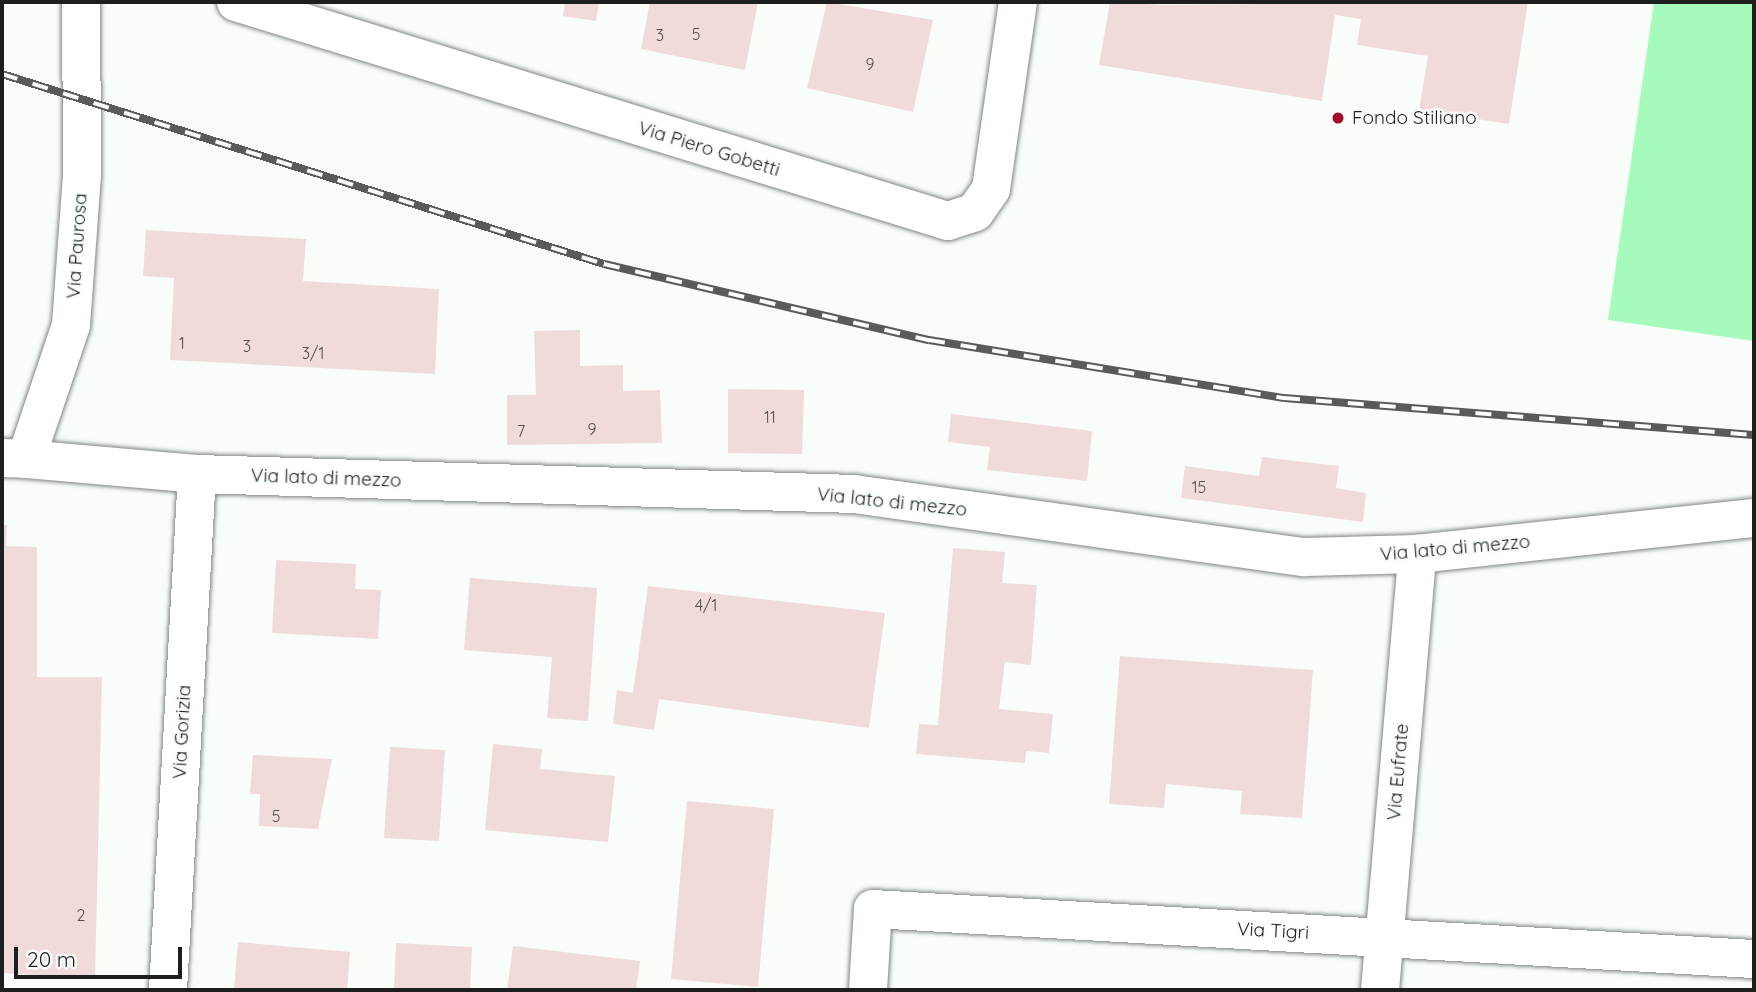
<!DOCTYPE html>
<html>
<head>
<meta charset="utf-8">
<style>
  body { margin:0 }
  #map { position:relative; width:1756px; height:992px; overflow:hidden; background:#f8fdf9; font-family:Quicksand,sans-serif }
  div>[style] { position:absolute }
  .green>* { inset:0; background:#a6fabb }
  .building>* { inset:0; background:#f1dbda }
  .roads { filter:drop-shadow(0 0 2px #828682) drop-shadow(0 0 2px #828682) }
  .minor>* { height:38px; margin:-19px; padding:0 19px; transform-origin:19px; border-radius:19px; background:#fff }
  .rail>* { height:8px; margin-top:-4px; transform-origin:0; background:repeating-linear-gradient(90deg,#f8fdf9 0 16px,#585b59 0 32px); box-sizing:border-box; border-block:2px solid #585b59 }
  .dots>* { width:19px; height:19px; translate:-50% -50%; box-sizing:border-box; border:4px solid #f8fdf9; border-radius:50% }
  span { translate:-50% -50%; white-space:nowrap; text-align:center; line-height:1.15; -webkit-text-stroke:5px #f8fdf9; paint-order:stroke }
  .number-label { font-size:16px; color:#524e4d }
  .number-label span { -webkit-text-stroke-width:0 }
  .poi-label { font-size:19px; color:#1d1f1e }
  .left { translate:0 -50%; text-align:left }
  .street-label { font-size:19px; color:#1d1f1e }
  .frame { position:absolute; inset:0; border:4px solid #1d1f1e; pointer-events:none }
  .scale { position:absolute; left:14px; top:947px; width:168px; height:32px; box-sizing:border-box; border:4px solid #1d1f1e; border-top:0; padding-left:9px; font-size:21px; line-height:24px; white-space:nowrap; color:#1d1f1e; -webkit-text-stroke:5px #f8fdf9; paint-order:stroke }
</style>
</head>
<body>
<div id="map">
  <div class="green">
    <i style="clip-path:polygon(1654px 2px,1754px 2px,1754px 341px,1608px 320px)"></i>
  </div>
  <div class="building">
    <i style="clip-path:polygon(565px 2px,599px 2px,596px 21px,563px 16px)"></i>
    <i style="clip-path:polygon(650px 2px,758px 2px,745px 70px,641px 49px)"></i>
    <i style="clip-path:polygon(827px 2px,933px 20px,913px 112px,807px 88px)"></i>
    <i style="clip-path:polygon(1110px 2px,1163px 5px,1528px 2px,1509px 124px,1419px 110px,1428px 56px,1357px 45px,1361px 19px,1335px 15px,1322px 101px,1099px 65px)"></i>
    <i style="clip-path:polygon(146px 230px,306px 239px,303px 281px,439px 289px,435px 374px,170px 360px,174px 278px,143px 276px)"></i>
    <i style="clip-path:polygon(580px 330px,580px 366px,623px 365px,623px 391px,660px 390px,662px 443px,507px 445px,507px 395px,536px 395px,534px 331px)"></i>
    <i style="clip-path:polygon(728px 389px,804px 390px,802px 454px,728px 453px)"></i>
    <i style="clip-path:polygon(951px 414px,1092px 431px,1087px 481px,987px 470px,990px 447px,948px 442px)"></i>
    <i style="clip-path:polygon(1262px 457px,1339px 466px,1336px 488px,1366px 493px,1363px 522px,1181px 498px,1185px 466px,1259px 476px)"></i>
    <i style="clip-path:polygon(2px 525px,7px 525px,6px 546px,37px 547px,37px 677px,102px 677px,95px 979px,2px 973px)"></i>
    <i style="clip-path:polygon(953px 548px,1005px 552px,1002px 583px,1037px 585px,1031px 665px,1005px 662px,999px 709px,1053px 714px,1049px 753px,1026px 751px,1025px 763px,916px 754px,919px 724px,938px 725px)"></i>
    <i style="clip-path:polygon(276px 560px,356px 564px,355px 589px,381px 590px,378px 639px,272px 633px)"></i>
    <i style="clip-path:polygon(470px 578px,597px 588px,588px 721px,547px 718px,552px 657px,464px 650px)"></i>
    <i style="clip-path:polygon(648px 586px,885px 613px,869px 728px,659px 699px,654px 730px,613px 724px,617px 690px,633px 693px)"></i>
    <i style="clip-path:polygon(1120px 656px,1313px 670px,1302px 818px,1240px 814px,1242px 791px,1166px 784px,1164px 808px,1109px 804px)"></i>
    <i style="clip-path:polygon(493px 744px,542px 749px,540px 769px,615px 776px,608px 842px,485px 830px)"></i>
    <i style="clip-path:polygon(390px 747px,445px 750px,439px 841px,384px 838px)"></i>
    <i style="clip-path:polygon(253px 755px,332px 759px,318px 829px,259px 826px,260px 794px,250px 794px)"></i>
    <i style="clip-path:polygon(687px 801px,774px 809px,758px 987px,671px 979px)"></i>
    <i style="clip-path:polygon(238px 942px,350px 952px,347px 990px,234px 990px)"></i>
    <i style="clip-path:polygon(396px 943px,472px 947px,470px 990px,394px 990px)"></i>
    <i style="clip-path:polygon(513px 946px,640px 961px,636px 990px,507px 990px)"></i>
  </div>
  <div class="roads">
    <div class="minor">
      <i style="left:236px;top:2px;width:745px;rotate:17.1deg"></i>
      <i style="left:948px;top:221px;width:28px;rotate:-18deg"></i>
      <i style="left:975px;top:212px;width:28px;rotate:-55deg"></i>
      <i style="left:991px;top:189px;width:189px;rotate:-81.8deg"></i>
      <i style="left:2px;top:458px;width:24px;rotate:2deg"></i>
      <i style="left:26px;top:459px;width:141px;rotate:-71.4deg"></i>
      <i style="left:71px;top:325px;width:151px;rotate:-85.8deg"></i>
      <i style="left:82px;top:174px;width:172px;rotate:-90.3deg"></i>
      <i style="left:26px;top:459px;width:172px;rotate:5deg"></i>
      <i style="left:197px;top:474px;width:657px;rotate:1.74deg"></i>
      <i style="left:854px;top:494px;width:455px;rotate:8deg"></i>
      <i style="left:1305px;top:557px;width:112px;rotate:-1.5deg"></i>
      <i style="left:1417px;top:554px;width:339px;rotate:-6.1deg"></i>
      <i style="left:168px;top:990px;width:517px;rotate:-86.78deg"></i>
      <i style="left:868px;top:990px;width:81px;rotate:-86.5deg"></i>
      <i style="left:873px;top:909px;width:882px;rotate:3.25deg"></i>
      <i style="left:1380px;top:990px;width:438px;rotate:-85.1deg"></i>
    </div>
  </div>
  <div class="rail">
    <i style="left:2px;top:74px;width:631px;rotate:17.52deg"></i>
    <i style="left:604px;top:264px;width:334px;rotate:13.2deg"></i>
    <i style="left:929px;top:340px;width:360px;rotate:9.3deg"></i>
    <i style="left:1284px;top:398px;width:471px;rotate:4.5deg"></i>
  </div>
  <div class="dots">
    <i style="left:1338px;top:118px;background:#a5092a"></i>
  </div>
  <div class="number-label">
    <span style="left:696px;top:34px">5</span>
    <span style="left:660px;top:35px">3</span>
    <span style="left:870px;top:64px">9</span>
    <span style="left:182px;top:343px">1</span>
    <span style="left:247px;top:346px">3</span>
    <span style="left:313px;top:353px">3/1</span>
    <span style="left:770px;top:417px">11</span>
    <span style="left:592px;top:429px">9</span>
    <span style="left:521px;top:431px">7</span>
    <span style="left:1199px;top:487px">15</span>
    <span style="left:706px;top:605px">4/1</span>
    <span style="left:276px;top:816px">5</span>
    <span style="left:81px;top:915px">2</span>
  </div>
  <div class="poi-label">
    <span class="left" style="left:1352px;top:118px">Fondo Stiliano</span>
  </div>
  <div class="street-label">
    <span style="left:709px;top:149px;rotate:17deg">Via Piero Gobetti</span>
    <span style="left:77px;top:246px;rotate:-86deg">Via Paurosa</span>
    <span style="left:326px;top:478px;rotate:2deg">Via lato di mezzo</span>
    <span style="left:892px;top:502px;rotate:6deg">Via lato di mezzo</span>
    <span style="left:1455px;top:548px;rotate:-5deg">Via lato di mezzo</span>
    <span style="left:182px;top:732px;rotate:-87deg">Via Gorizia</span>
    <span style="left:1398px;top:772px;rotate:-85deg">Via Eufrate</span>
    <span style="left:1273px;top:931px;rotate:3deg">Via Tigri</span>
  </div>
  <div class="frame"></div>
  <div class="scale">20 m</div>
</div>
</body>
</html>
